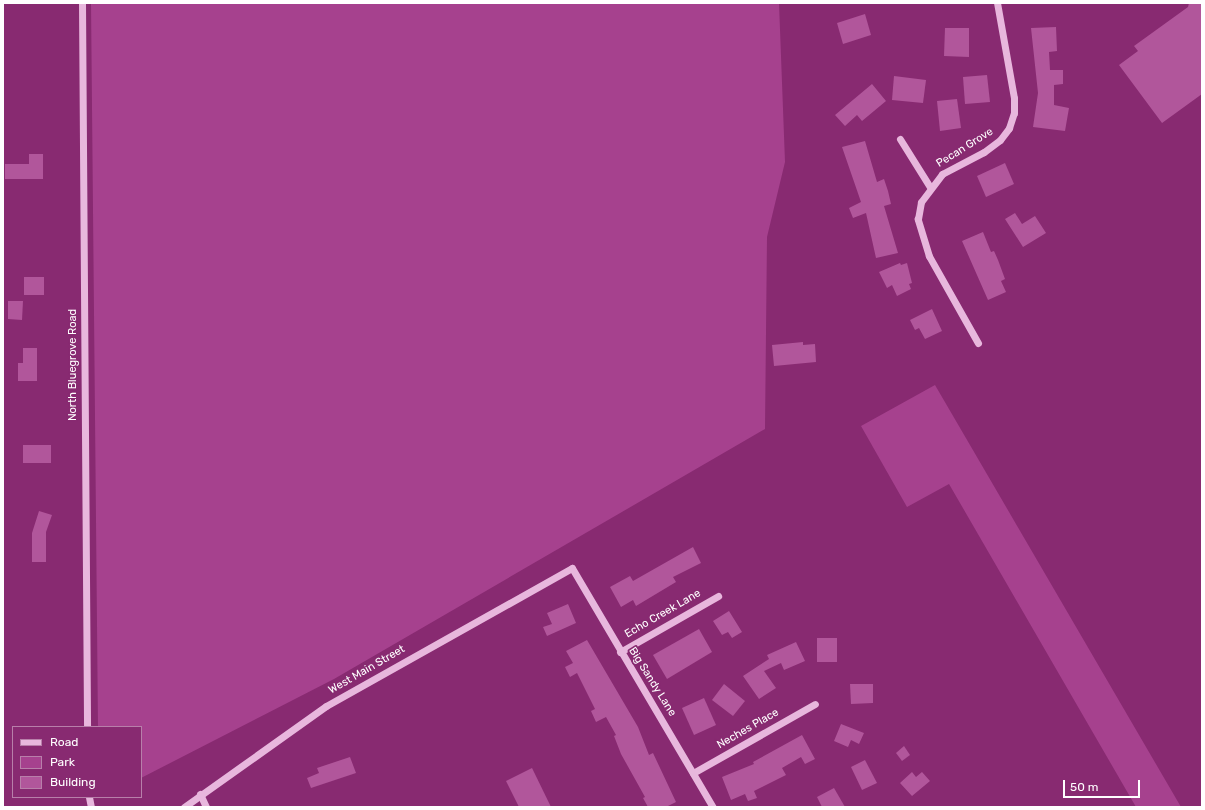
<!DOCTYPE html>
<html>
<head>
<meta charset="utf-8">
<style>
  body { margin:0 }
  #map { position:relative; width:1205px; height:810px; overflow:hidden; background:#882a71; font-family:Rubik,sans-serif }
  div>[style] { position:absolute }
  .green>* { inset:0; background:#a6418e }
  .building>* { inset:0; background:#b1569b }
  .minor>* { height:7px; margin:-3.5px; padding:0 3.5px; transform-origin:3.5px; border-radius:3.5px; background:#e8b7dd }
  span { translate:-50% -50%; white-space:nowrap; text-align:center; line-height:1.15; -webkit-text-stroke:3.5px #882a71; paint-order:stroke }
  .street-label { font-size:11px; color:#fff }
  .frame { position:absolute; inset:0; border:4px solid #fff; pointer-events:none }
  .legend { position:absolute; left:12px; top:726px; width:130px; height:72px; box-sizing:border-box; background:#882a71; border:1px solid #b87faa; margin:0; padding:5px 7px; list-style:none; font-size:12px; color:#fff }
  .legend li { display:flex; align-items:center; gap:8px; height:20px }
  .legend b { width:20px; border:1px solid #b87faa }
  .scale { position:absolute; left:1063px; top:780px; width:77px; height:18px; box-sizing:border-box; border:2px solid #fff; border-top:0; padding-left:5px; font-size:12px; line-height:14px; white-space:nowrap; color:#fff; -webkit-text-stroke:3px #882a71; paint-order:stroke }
</style>
</head>
<body>
<div id="map">
  <div class="green">
    <i style="clip-path:polygon(91px 3px,779px 3px,785px 162px,767px 237px,765px 429px,334px 679px,141px 778px,141px 727px,98px 727px)"></i>
    <i style="clip-path:polygon(935px 385px,1181px 807px,1136px 807px,949px 484px,907px 507px,861px 426px)"></i>
  </div>
  <div class="building">
    <i style="clip-path:polygon(1189px 3px,1202px 3px,1202px 94px,1162px 123px,1119px 65px,1138px 51px,1134px 46px,1188px 7px)"></i>
    <i style="clip-path:polygon(865px 14px,871px 35px,843px 44px,837px 23px)"></i>
    <i style="clip-path:polygon(1056px 27px,1057px 51px,1049px 52px,1050px 70px,1063px 70px,1063px 84px,1054px 85px,1054px 105px,1069px 108px,1065px 131px,1033px 127px,1038px 93px,1031px 28px)"></i>
    <i style="clip-path:polygon(945px 28px,969px 28px,969px 57px,944px 56px)"></i>
    <i style="clip-path:polygon(987px 75px,990px 102px,965px 104px,963px 77px)"></i>
    <i style="clip-path:polygon(894px 76px,926px 80px,923px 103px,892px 100px)"></i>
    <i style="clip-path:polygon(872px 84px,886px 101px,862px 121px,857px 115px,845px 126px,835px 115px)"></i>
    <i style="clip-path:polygon(957px 99px,961px 128px,940px 131px,937px 101px)"></i>
    <i style="clip-path:polygon(865px 141px,877px 182px,884px 179px,888px 191px,891px 204px,884px 206px,898px 253px,876px 258px,866px 213px,853px 218px,849px 208px,861px 202px,842px 147px)"></i>
    <i style="clip-path:polygon(29px 154px,43px 154px,43px 179px,5px 179px,5px 164px,29px 164px)"></i>
    <i style="clip-path:polygon(1005px 163px,1014px 184px,986px 197px,977px 176px)"></i>
    <i style="clip-path:polygon(1015px 213px,1022px 224px,1035px 216px,1046px 233px,1023px 247px,1005px 219px)"></i>
    <i style="clip-path:polygon(983px 232px,991px 252px,994px 251px,998px 260px,1005px 279px,1001px 281px,1006px 292px,988px 300px,962px 241px)"></i>
    <i style="clip-path:polygon(900px 263px,901px 265px,907px 263px,912px 283px,909px 284px,911px 289px,897px 296px,892px 285px,887px 288px,879px 272px)"></i>
    <i style="clip-path:polygon(24px 277px,44px 277px,44px 295px,24px 295px)"></i>
    <i style="clip-path:polygon(8px 301px,23px 301px,22px 320px,8px 319px)"></i>
    <i style="clip-path:polygon(932px 309px,942px 331px,925px 339px,919px 328px,915px 330px,910px 320px)"></i>
    <i style="clip-path:polygon(803px 342px,803px 345px,815px 344px,816px 362px,774px 366px,772px 345px)"></i>
    <i style="clip-path:polygon(23px 348px,37px 348px,37px 381px,18px 381px,18px 363px,23px 363px)"></i>
    <i style="clip-path:polygon(23px 445px,51px 445px,51px 463px,23px 463px)"></i>
    <i style="clip-path:polygon(39px 511px,52px 515px,46px 532px,46px 562px,32px 562px,32px 533px)"></i>
    <i style="clip-path:polygon(693px 547px,701px 563px,673px 577px,676px 582px,636px 606px,633px 600px,621px 607px,610px 587px,630px 576px,633px 581px)"></i>
    <i style="clip-path:polygon(568px 604px,576px 623px,547px 636px,543px 627px,552px 624px,547px 613px)"></i>
    <i style="clip-path:polygon(729px 611px,742px 632px,732px 638px,728px 632px,722px 635px,713px 621px)"></i>
    <i style="clip-path:polygon(699px 629px,712px 652px,667px 679px,653px 655px)"></i>
    <i style="clip-path:polygon(817px 638px,837px 638px,837px 662px,817px 662px)"></i>
    <i style="clip-path:polygon(587px 640px,638px 727px,649px 755px,653px 753px,676px 802px,666px 807px,648px 807px,643px 798px,645px 797px,621px 754px,614px 736px,616px 735px,606px 717px,596px 722px,591px 711px,595px 709px,577px 673px,570px 677px,565px 667px,573px 663px,566px 651px)"></i>
    <i style="clip-path:polygon(796px 642px,805px 661px,784px 670px,781px 663px,764px 671px,776px 688px,759px 699px,743px 676px,769px 659px,767px 655px)"></i>
    <i style="clip-path:polygon(724px 684px,745px 701px,733px 716px,712px 700px)"></i>
    <i style="clip-path:polygon(850px 684px,873px 684px,873px 703px,851px 704px)"></i>
    <i style="clip-path:polygon(704px 698px,716px 725px,694px 735px,682px 708px)"></i>
    <i style="clip-path:polygon(841px 724px,864px 733px,859px 744px,851px 740px,848px 747px,834px 741px)"></i>
    <i style="clip-path:polygon(802px 735px,815px 759px,805px 764px,801px 757px,782px 768px,786px 775px,754px 791px,757px 798px,748px 801px,745px 794px,731px 800px,722px 777px,754px 764px,753px 762px)"></i>
    <i style="clip-path:polygon(904px 746px,910px 755px,902px 761px,896px 753px)"></i>
    <i style="clip-path:polygon(350px 757px,356px 773px,311px 788px,307px 778px,319px 773px,317px 768px)"></i>
    <i style="clip-path:polygon(865px 760px,877px 783px,862px 790px,851px 767px)"></i>
    <i style="clip-path:polygon(532px 768px,551px 807px,519px 807px,506px 781px)"></i>
    <i style="clip-path:polygon(912px 772px,916px 777px,922px 772px,930px 781px,912px 796px,900px 783px)"></i>
    <i style="clip-path:polygon(834px 788px,845px 807px,822px 807px,817px 797px)"></i>
  </div>
  <div class="minor">
    <i style="left:82px;top:3px;width:724px;rotate:89.6deg"></i>
    <i style="left:900px;top:139px;width:57px;rotate:58deg"></i>
    <i style="left:978px;top:343px;width:100px;rotate:-119.4deg"></i>
    <i style="left:929px;top:256px;width:39px;rotate:-107deg"></i>
    <i style="left:918px;top:219px;width:17px;rotate:-80deg"></i>
    <i style="left:921px;top:202px;width:35px;rotate:-53deg"></i>
    <i style="left:942px;top:174px;width:47px;rotate:-27.6deg"></i>
    <i style="left:984px;top:152px;width:20px;rotate:-37deg"></i>
    <i style="left:1000px;top:140px;width:15px;rotate:-53deg"></i>
    <i style="left:1009px;top:128px;width:16px;rotate:-72deg"></i>
    <i style="left:1014px;top:113px;width:15px;rotate:-90deg"></i>
    <i style="left:1014px;top:98px;width:97px;rotate:-100.1deg"></i>
    <i style="left:620px;top:652px;width:113px;rotate:-29.7deg"></i>
    <i style="left:693px;top:773px;width:140px;rotate:-29.5deg"></i>
    <i style="left:200px;top:794px;width:14px;rotate:65deg"></i>
    <i style="left:89px;top:797px;width:10px;rotate:79deg"></i>
    <i style="left:184px;top:807px;width:174px;rotate:-35.4deg"></i>
    <i style="left:326px;top:706px;width:282px;rotate:-29.3deg"></i>
    <i style="left:572px;top:568px;width:277px;rotate:59.5deg"></i>
  </div>
  <div class="street-label">
    <span style="left:965px;top:148px;rotate:-32deg">Pecan Grove</span>
    <span style="left:73px;top:365px;rotate:-90deg">North Bluegrove Road</span>
    <span style="left:663px;top:614px;rotate:-30deg">Echo Creek Lane</span>
    <span style="left:367px;top:670px;rotate:-30deg">West Main Street</span>
    <span style="left:652px;top:682px;rotate:58deg">Big Sandy Lane</span>
    <span style="left:748px;top:729px;rotate:-30deg">Neches Place</span>
  </div>
  <div class="frame"></div>
  <ul class="legend">
  <li><b style="height:5px;background:#e8b7dd"></b>Road</li>
  <li><b style="height:11px;background:#a6418e"></b>Park</li>
  <li><b style="height:11px;background:#b1569b"></b>Building</li>
  </ul>
  <div class="scale">50 m</div>
</div>
</body>
</html>
